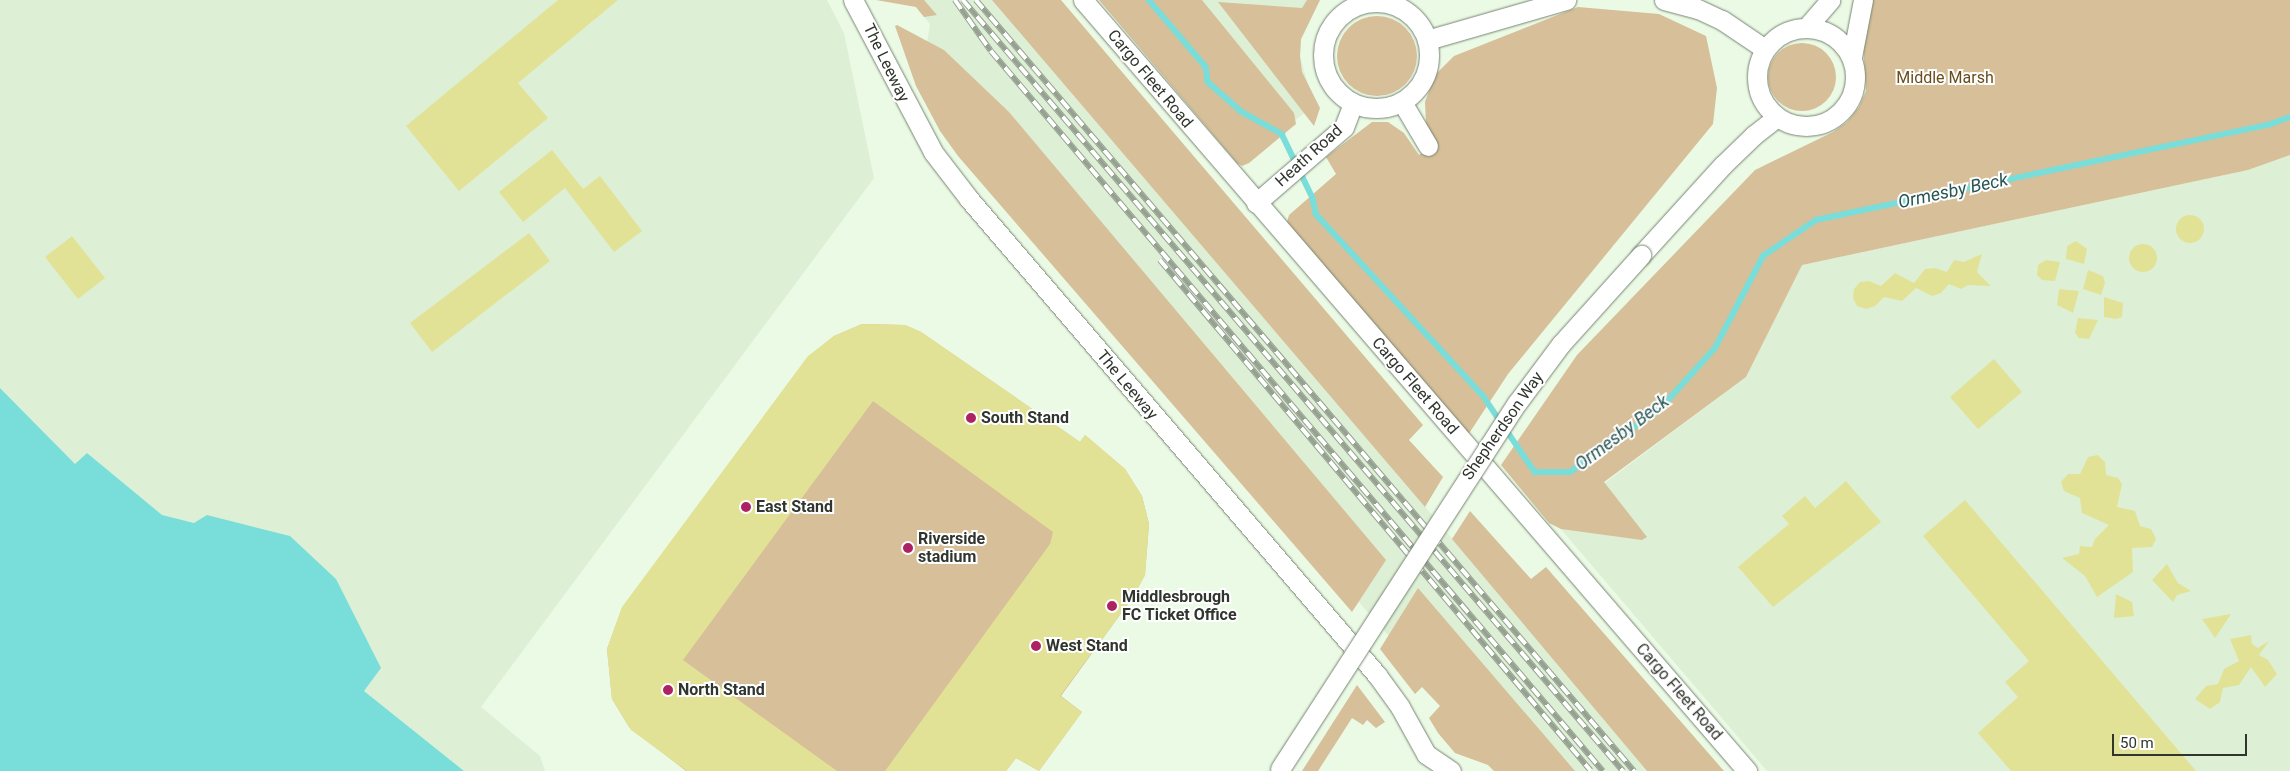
<!DOCTYPE html>
<html>
<head>
<meta charset="utf-8">
<style>
  body { margin:0 }
  #map { position:relative; width:2290px; height:771px; overflow:hidden; background:#ebfae5; font-family:Roboto,sans-serif }
  div>[style] { position:absolute }
  .built>* { inset:0; background:#ddf0d5 }
  .green>* { inset:0; background:#d6bf99 }
  .round { border-radius:50% }
  .water>* { inset:0; background:#79ded9 }
  .stream>* { height:5.5px; margin:-2.75px; padding:0 2.75px; transform-origin:2.75px; border-radius:2.75px; background:#79ded9 }
  .building>* { inset:0; background:#e2e297 }
  .roads { filter:drop-shadow(0 0 1px #778472) drop-shadow(0 0 1px #778472) }
  .minor>* { height:19px; margin:-9.5px; padding:0 9.5px; transform-origin:9.5px; border-radius:9.5px; background:#fff }
  .minor>.ring { margin:-9.5px; padding:0; box-sizing:content-box; background:none; border:19px solid #fff; border-radius:50% }
  .rail>* { height:5.5px; margin-top:-2.75px; transform-origin:0; background:repeating-linear-gradient(90deg,#fff 0 11px,#96a192 0 22px); box-sizing:border-box; border-block:1px solid #96a192 }
  .bridges { filter:drop-shadow(0 0 1px #778472) drop-shadow(0 0 1px #778472) }
  .minor-bridge>* { height:19px; margin:-9.5px; padding:0 9.5px; transform-origin:9.5px; border-radius:9.5px; background:#fff }
  .dots>* { width:14px; height:14px; translate:-50% -50%; box-sizing:border-box; border:2px solid #fff; border-radius:50% }
  span { translate:-50% -50%; white-space:nowrap; text-align:center; line-height:1.15; -webkit-text-stroke:4px #fff; paint-order:stroke }
  .street-label { font-size:16px; color:#30352e }
  .park-label { font-size:16px; color:#684d1b }
  .poi-label { font-size:16px; color:#30352e; font-weight:700 }
  .left { translate:0 -50%; text-align:left }
  .water-label { font-size:18px; color:#295654; font-style:italic }
  .scale { position:absolute; left:2112px; top:734px; width:135px; height:22px; box-sizing:border-box; border:2px solid #30352e; border-top:0; padding-left:6px; font-size:15px; line-height:18px; white-space:nowrap; color:#30352e; -webkit-text-stroke:4px #fff; paint-order:stroke }
</style>
</head>
<body>
<div id="map">
  <div class="built">
    <i style="clip-path:polygon(0 0,827px 0,844px 33px,874px 178px,481px 707px,540px 756px,545px 771px,464px 771px,364px 691px,194px 523px,162px 516px,87px 453px,75px 465px,0 388px)"></i>
    <i style="clip-path:polygon(910px 0,994px 0,1650px 771px,1509px 771px,1364px 608px,921px 81px,930px 24px)"></i>
    <i style="clip-path:polygon(1185px 0,1320px 0,1301px 40px,1300px 57px,1310px 91px,1309px 110px,1291px 123px)"></i>
    <i style="clip-path:polygon(2290px 155px,2290px 771px,1767px 771px,1554px 521px,1746px 377px,1801px 265px,2248px 170px)"></i>
  </div>
  <div class="green">
    <i style="clip-path:polygon(876px 0,924px 0,937px 15px,924px 17px,916px 7px)"></i>
    <i style="clip-path:polygon(992px 0,1061px 0,1128px 79px,1423px 425px,1409px 440px,1443px 477px,1425px 507px)"></i>
    <i style="clip-path:polygon(1099px 0,1202px 0,1294px 113px,1296px 124px,1249px 163px,1242px 166px,1237px 163px)"></i>
    <i style="clip-path:polygon(1307px 0,1320px 0,1301px 39px,1300px 56px,1302px 72px,1320px 108px,1314px 126px,1218px 2px,1302px 8px)"></i>
    <i style="clip-path:polygon(1872px 0,2290px 0,2290px 155px,2248px 170px,1802px 265px,1746px 377px,1604px 482px,1647px 537px,1642px 540px,1561px 529px,1549px 523px,1501px 465px,1577px 355px,1755px 170px,1833px 132px,1847px 122px,1859px 107px,1866px 91px,1863px 43px)"></i>
    <i style="clip-path:polygon(1578px 7px,1659px 14px,1706px 36px,1717px 88px,1713px 124px,1508px 374px,1468px 435px,1287px 222px,1289px 215px,1336px 174px,1326px 157px,1372px 122px,1388px 122px,1404px 133px,1419px 155px,1435px 143px,1426px 124px,1425px 102px,1435px 75px,1454px 56px)"></i>
    <i class="round" style="left:1337px;top:16px;width:80px;height:80px"></i>
    <i style="clip-path:polygon(897px 25px,944px 50px,1009px 112px,1386px 560px,1352px 612px,958px 156px,940px 131px,916px 86px,895px 26px)"></i>
    <i class="round" style="left:1768px;top:43px;width:68px;height:68px"></i>
    <i style="clip-path:polygon(862px 324px,905px 325px,921px 332px,1080px 442px,1085px 435px,1125px 469px,1142px 496px,1149px 524px,1145px 575px,1133px 597px,1061px 696px,1082px 712px,1039px 771px,1016px 758px,1006px 771px,686px 771px,629px 727px,612px 699px,607px 649px,622px 608px,807px 358px,834px 336px)"></i>
    <i style="clip-path:polygon(1470px 511px,1531px 579px,1546px 567px,1724px 771px,1647px 771px,1452px 539px)"></i>
    <i style="clip-path:polygon(1418px 588px,1575px 771px,1494px 771px,1488px 765px,1455px 753px,1438px 733px,1429px 718px,1440px 706px,1422px 687px,1415px 694px,1380px 649px)"></i>
    <i style="clip-path:polygon(1357px 685px,1385px 722px,1376px 728px,1367px 720px,1363px 725px,1352px 718px,1318px 771px,1302px 771px)"></i>
  </div>
  <div class="water">
    <i style="clip-path:polygon(0 388px,75px 464px,87px 453px,162px 515px,194px 523px,207px 515px,290px 536px,336px 579px,381px 668px,364px 691px,464px 771px,0 771px)"></i>
  </div>
  <div class="stream">
    <i style="left:1149px;top:0;width:88px;rotate:49.6deg"></i>
    <i style="left:1206px;top:67px;width:15px;rotate:82deg"></i>
    <i style="left:1208px;top:82px;width:45px;rotate:41.4deg"></i>
    <i style="left:1242px;top:112px;width:46px;rotate:28.8deg"></i>
    <i style="left:1282px;top:134px;width:71px;rotate:64.2deg"></i>
    <i style="left:1313px;top:198px;width:16px;rotate:79deg"></i>
    <i style="left:1316px;top:214px;width:248px;rotate:47.4deg"></i>
    <i style="left:1484px;top:397px;width:91px;rotate:55.8deg"></i>
    <i style="left:1535px;top:472px;width:35px"></i>
    <i style="left:1570px;top:472px;width:110px;rotate:-35deg"></i>
    <i style="left:1660px;top:409px;width:82px;rotate:-48deg"></i>
    <i style="left:1715px;top:348px;width:104px;rotate:-62.4deg"></i>
    <i style="left:1763px;top:256px;width:64px;rotate:-34.2deg"></i>
    <i style="left:1816px;top:220px;width:462px;rotate:-11.9deg"></i>
    <i style="left:2268px;top:125px;width:23px;rotate:-20deg"></i>
  </div>
  <div class="building">
    <i style="clip-path:polygon(558px 0,618px 0,518px 83px,548px 118px,459px 191px,406px 126px)"></i>
    <i style="clip-path:polygon(552px 150px,583px 189px,600px 176px,642px 231px,614px 252px,565px 188px,523px 222px,499px 192px)"></i>
    <i class="round" style="left:2176px;top:215px;width:28px;height:28px"></i>
    <i style="clip-path:polygon(529px 233px,550px 261px,432px 352px,410px 323px)"></i>
    <i style="clip-path:polygon(72px 236px,105px 278px,78px 299px,45px 257px)"></i>
    <i style="clip-path:polygon(2076px 241px,2087px 249px,2084px 264px,2066px 259px,2067px 246px)"></i>
    <i class="round" style="left:2129px;top:244px;width:28px;height:28px"></i>
    <i style="clip-path:polygon(1982px 254px,1977px 272px,1991px 286px,1968px 285px,1961px 289px,1949px 284px,1941px 293px,1932px 296px,1916px 288px,1902px 301px,1884px 297px,1875px 306px,1866px 309px,1857px 306px,1853px 298px,1854px 289px,1860px 282px,1869px 281px,1881px 286px,1895px 273px,1914px 283px,1925px 269px,1935px 268px,1947px 272px,1954px 260px,1964px 262px)"></i>
    <i style="clip-path:polygon(2046px 260px,2060px 262px,2055px 281px,2042px 280px,2037px 275px,2038px 265px)"></i>
    <i style="clip-path:polygon(2088px 270px,2103px 276px,2105px 283px,2101px 295px,2083px 289px)"></i>
    <i style="clip-path:polygon(2059px 289px,2079px 291px,2073px 313px,2057px 305px)"></i>
    <i style="clip-path:polygon(2104px 297px,2123px 303px,2122px 317px,2116px 319px,2104px 317px)"></i>
    <i style="clip-path:polygon(2078px 318px,2098px 320px,2089px 339px,2079px 338px,2075px 333px)"></i>
    <i style="clip-path:polygon(862px 324px,905px 325px,921px 332px,1080px 442px,1085px 435px,1125px 469px,1142px 496px,1149px 524px,1145px 575px,1133px 597px,1060px 696px,1082px 712px,1039px 771px,1016px 758px,1006px 771px,885px 771px,1050px 544px,1053px 532px,873px 401px,683px 660px,837px 771px,687px 771px,631px 730px,612px 699px,607px 649px,622px 607px,808px 356px,834px 336px)"></i>
    <i style="clip-path:polygon(1994px 359px,2022px 392px,1978px 429px,1950px 397px)"></i>
    <i style="clip-path:polygon(2098px 455px,2105px 462px,2106px 475px,2118px 478px,2122px 484px,2117px 507px,2135px 511px,2140px 526px,2151px 529px,2156px 539px,2152px 547px,2132px 548px,2133px 572px,2097px 597px,2085px 576px,2062px 558px,2079px 554px,2080px 546px,2092px 547px,2095px 539px,2109px 525px,2082px 513px,2080px 498px,2064px 491px,2061px 482px,2068px 474px,2080px 474px,2088px 457px)"></i>
    <i style="clip-path:polygon(1846px 481px,1881px 522px,1773px 607px,1738px 567px,1789px 524px,1782px 516px,1805px 496px,1815px 508px)"></i>
    <i style="clip-path:polygon(1965px 500px,2196px 771px,2011px 771px,1978px 733px,2018px 697px,2005px 682px,2029px 661px,1923px 536px)"></i>
    <i style="clip-path:polygon(2167px 564px,2178px 583px,2191px 591px,2177px 595px,2173px 602px,2152px 580px)"></i>
    <i style="clip-path:polygon(2116px 594px,2132px 602px,2134px 616px,2114px 618px)"></i>
    <i style="clip-path:polygon(2231px 614px,2215px 638px,2202px 619px)"></i>
    <i style="clip-path:polygon(2251px 635px,2252px 644px,2258px 648px,2269px 641px,2259px 655px,2268px 660px,2277px 674px,2265px 687px,2251px 667px,2239px 685px,2223px 688px,2220px 702px,2210px 709px,2195px 699px,2206px 686px,2218px 684px,2224px 669px,2239px 661px,2230px 639px)"></i>
  </div>
  <div class="roads">
    <div class="minor">
      <i style="left:853px;top:0;width:172px;rotate:62.2deg"></i>
      <i style="left:933px;top:152px;width:59px;rotate:52.5deg"></i>
      <i style="left:969px;top:199px;width:627px;rotate:49.4deg"></i>
      <i style="left:1377px;top:675px;width:39px;rotate:54deg"></i>
      <i style="left:1400px;top:707px;width:54px;rotate:61deg"></i>
      <i style="left:1426px;top:754px;width:30px;rotate:34deg"></i>
      <i style="left:1083px;top:0;width:1018px;rotate:49.26deg"></i>
      <i style="left:1664px;top:0;width:35px;rotate:15deg"></i>
      <i style="left:1698px;top:9px;width:26px;rotate:25deg"></i>
      <i style="left:1722px;top:20px;width:52px;rotate:34deg"></i>
      <i class="ring" style="left:1323px;top:2px;width:87px;height:87px"></i>
      <i class="ring" style="left:1757px;top:28px;width:79px;height:79px"></i>
      <i style="left:1806px;top:28px;width:37px;rotate:-49deg"></i>
      <i style="left:1427px;top:40px;width:145px;rotate:-16.1deg"></i>
      <i style="left:1852px;top:57px;width:58px;rotate:-79.1deg"></i>
      <i style="left:1402px;top:102px;width:51px;rotate:59.4deg"></i>
      <i style="left:1256px;top:203px;width:116px;rotate:-40.8deg"></i>
      <i style="left:1344px;top:127px;width:25px;rotate:-69deg"></i>
      <i style="left:1641px;top:255px;width:122px;rotate:-47.7deg"></i>
      <i style="left:1723px;top:165px;width:43px;rotate:-44.1deg"></i>
      <i style="left:1754px;top:135px;width:28px;rotate:-38deg"></i>
    </div>
  </div>
  <div class="rail">
    <i style="left:955px;top:0;width:62px;rotate:54.8deg"></i>
    <i style="left:991px;top:51px;width:945px;rotate:49.64deg"></i>
    <i style="left:963px;top:0;width:1015px;rotate:49.44deg"></i>
    <i style="left:976px;top:0;width:1014px;rotate:49.52deg"></i>
    <i style="left:1160px;top:260px;width:668px;rotate:49.85deg"></i>
  </div>
  <div class="bridges">
    <div class="minor-bridge">
      <i style="left:1280px;top:769px;width:436px;rotate:-57.1deg"></i>
      <i style="left:1517px;top:403px;width:74px;rotate:-53.3deg"></i>
      <i style="left:1561px;top:344px;width:120px;rotate:-48deg"></i>
    </div>
  </div>
  <div class="dots">
    <i style="left:971px;top:418px;background:#ac2263"></i>
    <i style="left:746px;top:507px;background:#ac2263"></i>
    <i style="left:908px;top:548px;background:#ac2263"></i>
    <i style="left:1112px;top:606px;background:#ac2263"></i>
    <i style="left:1036px;top:646px;background:#ac2263"></i>
    <i style="left:668px;top:690px;background:#ac2263"></i>
  </div>
  <div class="street-label">
    <span style="left:886px;top:63px;rotate:64deg">The Leeway</span>
    <span style="left:1150px;top:79px;rotate:50deg">Cargo Fleet Road</span>
    <span style="left:1309px;top:156px;rotate:-42deg">Heath Road</span>
    <span style="left:1127px;top:385px;rotate:50deg">The Leeway</span>
    <span style="left:1415px;top:386px;rotate:49deg">Cargo Fleet Road</span>
    <span style="left:1503px;top:426px;rotate:-55deg">Shepherdson Way</span>
    <span style="left:1679px;top:692px;rotate:49deg">Cargo Fleet Road</span>
  </div>
  <div class="park-label">
    <span style="left:1945px;top:78px">Middle Marsh</span>
  </div>
  <div class="poi-label">
    <span class="left" style="left:981px;top:418px">South Stand</span>
    <span class="left" style="left:756px;top:507px">East Stand</span>
    <span class="left" style="left:918px;top:548px">Riverside<br>stadium</span>
    <span class="left" style="left:1122px;top:606px">Middlesbrough<br>FC Ticket Office</span>
    <span class="left" style="left:1046px;top:646px">West Stand</span>
    <span class="left" style="left:678px;top:690px">North Stand</span>
  </div>
  <div class="water-label">
    <span style="left:1953px;top:191px;rotate:-12deg">Ormesby Beck</span>
    <span style="left:1622px;top:433px;rotate:-37deg">Ormesby Beck</span>
  </div>
  <div class="scale">50 m</div>
</div>
</body>
</html>
